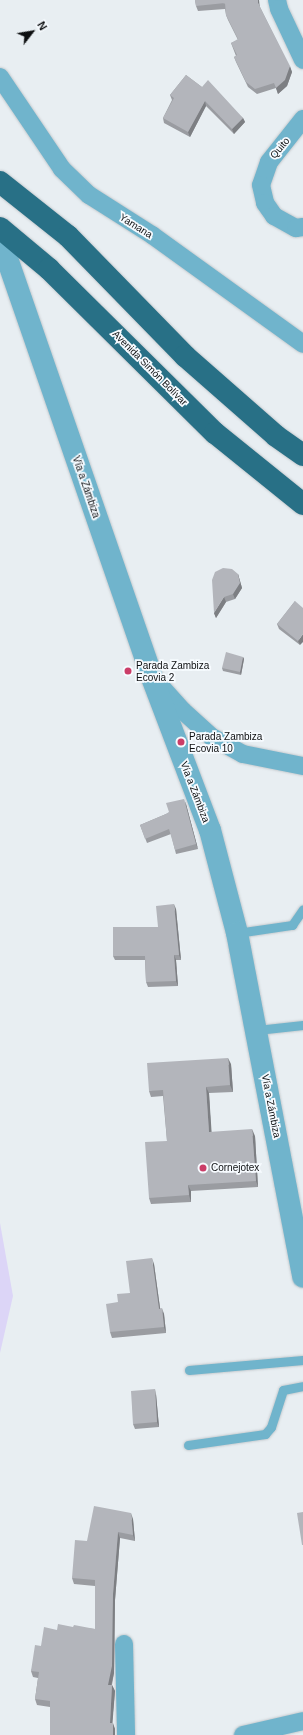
<!DOCTYPE html>
<html>
<head>
<meta charset="utf-8">
<style>
  body { margin:0 }
  #map { position:relative; width:303px; height:1735px; overflow:hidden; background:#e8eef2; font-family:Arial,sans-serif }
  div>[style] { position:absolute }
  .green>* { inset:0; background:#dcd5f7 }
  .roads { filter:drop-shadow(0 0 1px #c5cace) drop-shadow(0 0 1px #c5cace) }
  .service>* { height:9px; margin:-4.5px; padding:0 4.5px; transform-origin:4.5px; border-radius:4.5px; background:#70b4cc }
  .minor>* { height:18px; margin:-9px; padding:0 9px; transform-origin:9px; border-radius:9px; background:#70b4cc }
  .tertiary>* { height:22px; margin:-11px; padding:0 11px; transform-origin:11px; border-radius:11px; background:#70b4cc }
  .trunk>* { height:22px; margin:-11px; padding:0 11px; transform-origin:11px; border-radius:11px; background:#287086 }
  .wall>* { inset:0; background:#9a9ca1 }
  .shaded-wall>* { inset:0; background:#7d7f83 }
  .building>* { inset:0; background:#b3b5bb }
  .dots>* { width:11px; height:11px; translate:-50% -50%; box-sizing:border-box; border:2px solid #f7fbff; border-radius:50% }
  span { translate:-50% -50%; white-space:nowrap; text-align:center; line-height:1.15; -webkit-text-stroke:3.5px #f7fbff; paint-order:stroke }
  .street-label { font-size:10px; color:#0d0f11 }
  .poi-label { font-size:10px; color:#0d0f11 }
  .left { translate:0 -50%; text-align:left }
  .north { position:absolute; left:12px; top:12px; width:40px; height:40px; -webkit-text-stroke:3px #f7fbff; paint-order:stroke; rotate:59deg; font-size:11px; font-weight:700; line-height:16px; text-align:center; color:#0d0f11 }
  .north::after { content:''; display:block; margin:auto; width:14px; height:18px; background:#0d0f11; clip-path:polygon(50% 0,100% 100%,50% 72%,0 100%) }
</style>
</head>
<body>
<div id="map">
  <div class="green">
    <i style="clip-path:polygon(0 1223px,13px 1296px,0 1353px)"></i>
  </div>
  <div class="roads">
    <div class="service">
      <i style="left:237px;top:933px;width:56px;rotate:-8.3deg"></i>
      <i style="left:292px;top:925px;width:19px;rotate:-55deg"></i>
      <i style="left:257px;top:1030px;width:46px;rotate:-6.2deg"></i>
      <i style="left:189px;top:1370px;width:114px;rotate:-5deg"></i>
      <i style="left:188px;top:1445px;width:78px;rotate:-8.1deg"></i>
      <i style="left:265px;top:1434px;width:9px;rotate:-49deg"></i>
      <i style="left:271px;top:1427px;width:39px;rotate:-72deg"></i>
      <i style="left:283px;top:1390px;width:20px;rotate:-11deg"></i>
    </div>
    <div class="minor">
      <i style="left:277px;top:0;width:9px;rotate:77deg"></i>
      <i style="left:279px;top:9px;width:56px;rotate:64.8deg"></i>
      <i style="left:0;top:77px;width:111px;rotate:56deg"></i>
      <i style="left:62px;top:169px;width:37px;rotate:44deg"></i>
      <i style="left:89px;top:195px;width:75px;rotate:32.4deg"></i>
      <i style="left:152px;top:235px;width:186px;rotate:35.8deg"></i>
      <i style="left:303px;top:119px;width:55px;rotate:128.3deg"></i>
      <i style="left:269px;top:162px;width:24px;rotate:109deg"></i>
      <i style="left:261px;top:185px;width:18px;rotate:77deg"></i>
      <i style="left:265px;top:203px;width:16px;rotate:55deg"></i>
      <i style="left:274px;top:216px;width:25px;rotate:29deg"></i>
      <i style="left:296px;top:228px;width:7px;rotate:-8deg"></i>
      <i style="left:156px;top:681px;width:40px;rotate:48deg"></i>
      <i style="left:183px;top:711px;width:39px;rotate:42deg"></i>
      <i style="left:212px;top:737px;width:35px;rotate:29deg"></i>
      <i style="left:243px;top:754px;width:61px;rotate:11.3deg"></i>
      <i style="left:124px;top:1644px;width:91px;rotate:88.7deg"></i>
      <i style="left:243px;top:1735px;width:62px;rotate:-13.1deg"></i>
    </div>
    <div class="tertiary">
      <i style="left:0;top:238px;width:462px;rotate:70.9deg"></i>
      <i style="left:151px;top:675px;width:166px;rotate:69.2deg"></i>
      <i style="left:210px;top:830px;width:106px;rotate:75.3deg"></i>
      <i style="left:237px;top:933px;width:350px;rotate:79.1deg"></i>
    </div>
    <div class="trunk">
      <i style="left:0;top:182px;width:87px;rotate:38.5deg"></i>
      <i style="left:68px;top:236px;width:168px;rotate:45.7deg"></i>
      <i style="left:185px;top:356px;width:121px;rotate:41.3deg"></i>
      <i style="left:276px;top:436px;width:33px;rotate:35deg"></i>
      <i style="left:0;top:228px;width:64px;rotate:39.9deg"></i>
      <i style="left:49px;top:269px;width:233px;rotate:44.7deg"></i>
      <i style="left:215px;top:433px;width:113px;rotate:38.9deg"></i>
    </div>
  </div>
  <div class="wall">
    <i style="clip-path:polygon(195px 0,260px 7px,292px 72px,287px 86px,278px 94px,276px 88px,257px 94px,248px 87px,236px 62px,234px 57px,236px 56px,231px 43px,238px 40px,228px 20px,226px 15px,225px 9px,198px 11px,196px 6px)"></i>
    <i style="clip-path:polygon(186px 75px,243px 118px,245px 122px,234px 134px,206px 106px,190px 137px,164px 123px,163px 118px,172px 100px,170px 95px)"></i>
    <i style="clip-path:polygon(238px 574px,242px 588px,235px 599px,226px 602px,216px 618px,214px 613px)"></i>
    <i style="clip-path:polygon(295px 601px,300px 645px,279px 629px,277px 624px)"></i>
    <i style="clip-path:polygon(243px 657px,244px 659px,241px 675px,223px 671px,222px 668px)"></i>
    <i style="clip-path:polygon(186px 804px,198px 849px,176px 854px,171px 834px,147px 843px,140px 825px,166px 814px)"></i>
    <i style="clip-path:polygon(176px 909px,181px 960px,176px 960px,178px 986px,148px 987px,146px 982px,145px 960px,115px 960px,113px 956px,158px 927px)"></i>
    <i style="clip-path:polygon(231px 1064px,233px 1092px,209px 1093px,211px 1132px,255px 1136px,258px 1187px,191px 1191px,191px 1202px,151px 1204px,149px 1198px,167px 1141px,163px 1096px,151px 1097px,149px 1091px)"></i>
    <i style="clip-path:polygon(154px 1264px,160px 1308px,164px 1314px,166px 1333px,112px 1338px,110px 1332px,118px 1302px,130px 1293px)"></i>
    <i style="clip-path:polygon(156px 1394px,159px 1427px,135px 1429px,133px 1424px)"></i>
    <i style="clip-path:polygon(133px 1519px,135px 1541px,120px 1538px,115px 1600px,114px 1673px,112px 1685px,115px 1691px,112px 1723px,115px 1729px,115px 1735px,50px 1735px,50px 1707px,37px 1705px,35px 1699px,38px 1678px,33px 1677px,31px 1671px,41px 1646px,57px 1630px,73px 1627px,95px 1629px,95px 1586px,74px 1584px,72px 1578px,87px 1541px)"></i>
  </div>
  <div class="shaded-wall">
    <i style="clip-path:polygon(258px 0,259px 0,260px 9px,258px 3px)"></i>
    <i style="clip-path:polygon(290px 66px,292px 72px,287px 86px,278px 94px,276px 88px)"></i>
    <i style="clip-path:polygon(205px 101px,206px 106px,190px 137px,188px 132px)"></i>
    <i style="clip-path:polygon(243px 118px,245px 122px,234px 134px,232px 129px)"></i>
    <i style="clip-path:polygon(238px 574px,242px 588px,235px 599px,233px 594px)"></i>
    <i style="clip-path:polygon(224px 597px,226px 602px,216px 618px,214px 613px)"></i>
    <i style="clip-path:polygon(303px 634px,303px 642px,300px 645px,298px 641px)"></i>
    <i style="clip-path:polygon(243px 657px,244px 659px,241px 675px,240px 672px)"></i>
    <i style="clip-path:polygon(184px 799px,186px 804px,198px 849px,196px 844px)"></i>
    <i style="clip-path:polygon(174px 904px,176px 909px,181px 960px,179px 955px)"></i>
    <i style="clip-path:polygon(174px 955px,176px 960px,178px 986px,176px 981px)"></i>
    <i style="clip-path:polygon(228px 1058px,231px 1064px,233px 1092px,230px 1085px)"></i>
    <i style="clip-path:polygon(206px 1087px,209px 1093px,212px 1138px,209px 1132px)"></i>
    <i style="clip-path:polygon(252px 1129px,255px 1136px,258px 1187px,256px 1181px)"></i>
    <i style="clip-path:polygon(188px 1185px,191px 1191px,191px 1202px,189px 1195px)"></i>
    <i style="clip-path:polygon(152px 1258px,154px 1264px,161px 1315px,159px 1309px)"></i>
    <i style="clip-path:polygon(162px 1308px,164px 1314px,166px 1333px,164px 1327px)"></i>
    <i style="clip-path:polygon(155px 1389px,156px 1394px,159px 1427px,157px 1422px)"></i>
    <i style="clip-path:polygon(131px 1513px,133px 1519px,135px 1541px,133px 1535px)"></i>
    <i style="clip-path:polygon(118px 1532px,120px 1538px,115px 1600px,114px 1673px,110px 1691px,108px 1685px,113px 1594px)"></i>
    <i style="clip-path:polygon(112px 1685px,115px 1691px,112px 1729px,110px 1723px)"></i>
    <i style="clip-path:polygon(113px 1723px,115px 1729px,115px 1735px,113px 1735px)"></i>
  </div>
  <div class="building">
    <i style="clip-path:polygon(195px 0,258px 0,258px 3px,290px 66px,285px 80px,276px 88px,274px 83px,255px 89px,246px 82px,234px 57px,237px 55px,231px 43px,238px 39px,226px 15px,225px 3px,196px 6px)"></i>
    <i style="clip-path:polygon(186px 75px,202px 87px,208px 80px,243px 118px,232px 129px,205px 101px,188px 132px,163px 118px,174px 98px,170px 95px)"></i>
    <i style="clip-path:polygon(223px 568px,232px 569px,238px 574px,240px 583px,233px 594px,224px 597px,214px 613px,212px 580px,215px 572px)"></i>
    <i style="clip-path:polygon(295px 601px,303px 608px,303px 634px,298px 641px,277px 624px)"></i>
    <i style="clip-path:polygon(226px 652px,243px 657px,240px 672px,222px 668px)"></i>
    <i style="clip-path:polygon(184px 799px,196px 844px,175px 850px,169px 829px,145px 839px,140px 825px,166px 814px,169px 812px,166px 803px)"></i>
    <i style="clip-path:polygon(174px 904px,179px 955px,174px 955px,176px 981px,146px 982px,145px 956px,113px 956px,113px 927px,158px 927px,156px 906px)"></i>
    <i style="clip-path:polygon(228px 1058px,230px 1085px,206px 1087px,209px 1132px,252px 1129px,256px 1181px,188px 1185px,189px 1195px,149px 1198px,145px 1142px,167px 1141px,163px 1090px,149px 1091px,147px 1063px)"></i>
    <i style="clip-path:polygon(152px 1258px,159px 1309px,162px 1308px,164px 1327px,110px 1332px,106px 1304px,118px 1302px,117px 1294px,130px 1293px,126px 1261px)"></i>
    <i style="clip-path:polygon(155px 1389px,157px 1422px,133px 1424px,131px 1391px)"></i>
    <i style="clip-path:polygon(94px 1506px,131px 1513px,133px 1535px,118px 1532px,113px 1594px,112px 1666px,108px 1685px,112px 1685px,110px 1723px,113px 1723px,113px 1735px,50px 1735px,50px 1701px,35px 1699px,39px 1672px,31px 1671px,35px 1645px,41px 1646px,44px 1627px,57px 1630px,58px 1624px,73px 1627px,74px 1625px,95px 1629px,95px 1580px,72px 1578px,75px 1540px,87px 1541px)"></i>
    <i style="clip-path:polygon(303px 1512px,303px 1545px,302px 1545px,297px 1513px)"></i>
  </div>
  <div class="dots">
    <i style="left:128px;top:671px;background:#cb3d68"></i>
    <i style="left:181px;top:742px;background:#cb3d68"></i>
    <i style="left:203px;top:1168px;background:#cb3d68"></i>
  </div>
  <div class="street-label">
    <span style="left:280px;top:148px;rotate:-50deg">Quito</span>
    <span style="left:136px;top:226px;rotate:32deg">Yamana</span>
    <span style="left:150px;top:368px;rotate:45deg">Avenida Simón Bolívar</span>
    <span style="left:86px;top:487px;rotate:71deg">Vía a Zámbiza</span>
    <span style="left:195px;top:792px;rotate:69deg">Vía a Zámbiza</span>
    <span style="left:271px;top:1106px;rotate:79deg">Vía a Zámbiza</span>
  </div>
  <div class="poi-label">
    <span class="left" style="left:136px;top:671px">Parada Zambiza<br>Ecovia 2</span>
    <span class="left" style="left:189px;top:742px">Parada Zambiza<br>Ecovia 10</span>
    <span class="left" style="left:211px;top:1168px">Cornejotex</span>
  </div>
  <div class="north">N</div>
</div>
</body>
</html>
